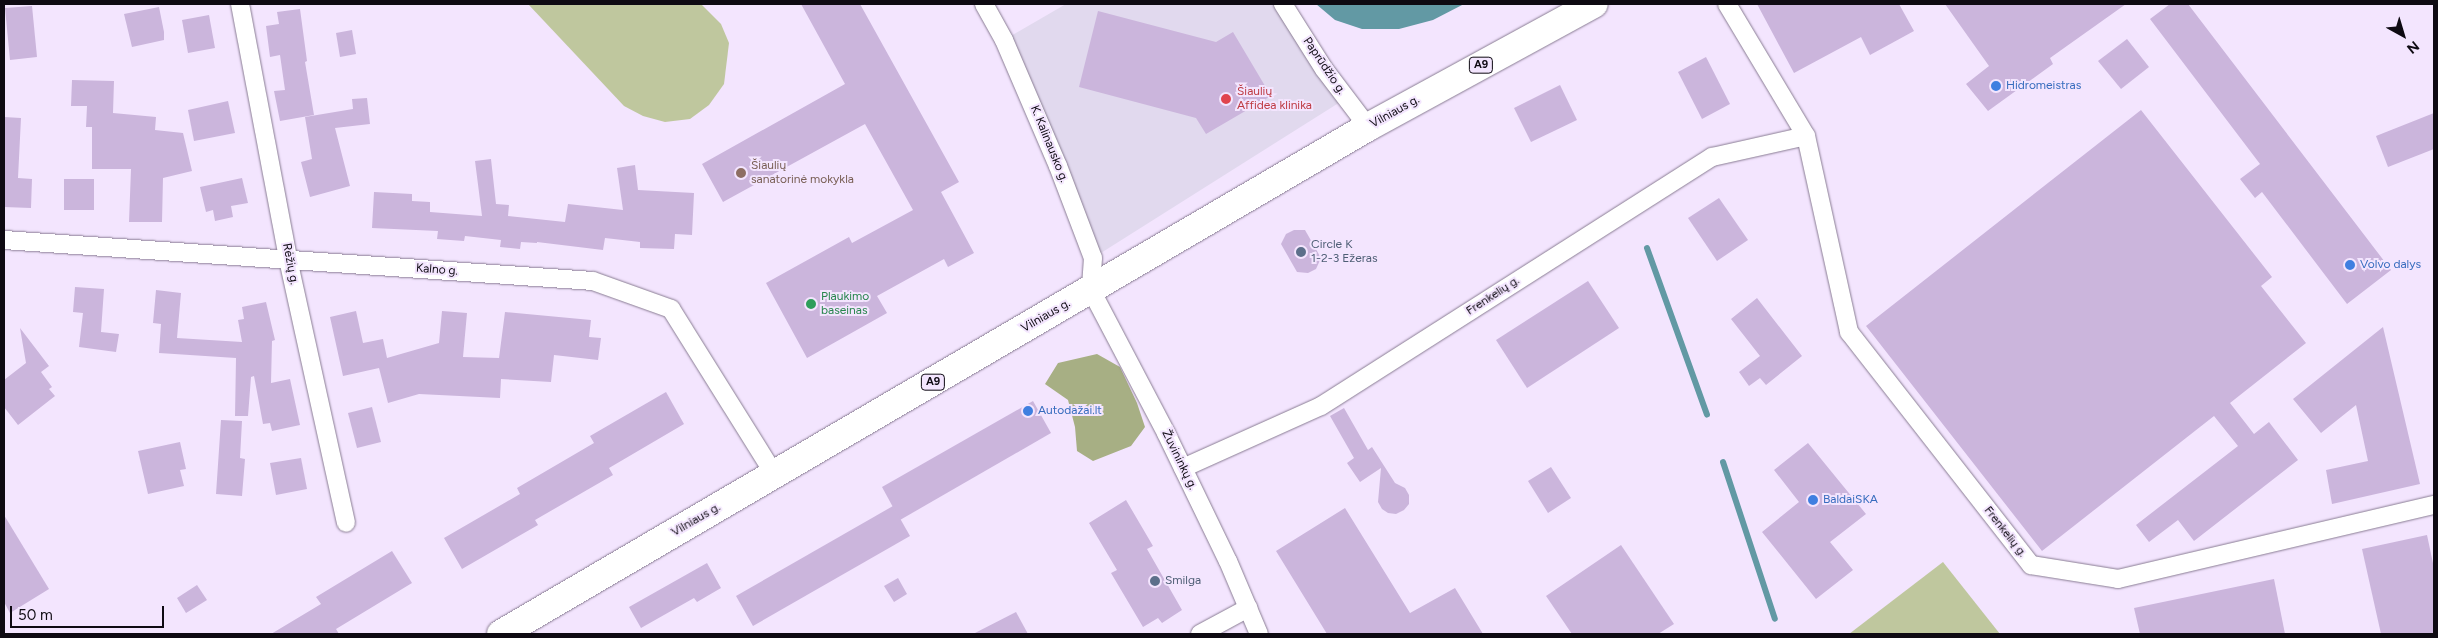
<!DOCTYPE html>
<html>
<head>
<meta charset="utf-8">
<style>
  body { margin:0 }
  #map { position:relative; width:2438px; height:638px; overflow:hidden; background:#f3e5fe; font-family:Figtree,sans-serif }
  div>[style] { position:absolute }
  .commercial>* { inset:0; background:#e1d9ee }
  .green>* { inset:0; background:#bfc79e }
  .forest>* { inset:0; background:#a7af84 }
  .water>* { inset:0; background:#6299a4 }
  .stream>* { height:6px; margin:-3px; padding:0 3px; transform-origin:3px; border-radius:3px; background:#6299a4 }
  .building>* { inset:0; background:#cbb5dc }
  .roads { filter:drop-shadow(0 0 1px #897c93) drop-shadow(0 0 1px #897c93) }
  .minor>* { height:18px; margin:-9px; padding:0 9px; transform-origin:9px; border-radius:9px; background:#fff }
  .trunk>* { height:28px; margin:-14px; padding:0 14px; transform-origin:14px; border-radius:14px; background:#fff }
  .dots>* { width:14px; height:14px; translate:-50% -50%; box-sizing:border-box; border:2px solid #f3e5fe; border-radius:50% }
  span { translate:-50% -50%; white-space:nowrap; text-align:center; line-height:1.15; -webkit-text-stroke:4px #f3e5fe; paint-order:stroke }
  .shield-label span { padding:1px 4px; background:#f3e5fe; border:1px solid; border-radius:4px; -webkit-text-stroke-width:0 }
  .shield-label { font-size:11px; color:#0e0a12; font-weight:700 }
  .street-label { font-size:12px; color:#0e0a12 }
  .shop-label { font-size:12px; color:#366cbe }
  .left { translate:0 -50%; text-align:left }
  .health-label { font-size:12px; color:#be3a42 }
  .education-label { font-size:12px; color:#785e54 }
  .service-label { font-size:12px; color:#4e5e75 }
  .leisure-label { font-size:12px; color:#27864d }
  .frame { position:absolute; inset:0; border:5px solid #0e0a12; pointer-events:none }
  .north { position:absolute; left:2378px; top:10px; width:50px; height:50px; -webkit-text-stroke:4px #f3e5fe; paint-order:stroke; rotate:141deg; font-size:14px; font-weight:700; line-height:20px; text-align:center; color:#0e0a12 }
  .north::after { content:''; display:block; margin:auto; width:18px; height:22px; background:#0e0a12; clip-path:polygon(50% 0,100% 100%,50% 72%,0 100%) }
  .scale { position:absolute; left:10px; top:606px; width:154px; height:22px; box-sizing:border-box; border:2px solid #0e0a12; border-top:0; padding-left:6px; font-size:15px; line-height:18px; white-space:nowrap; color:#0e0a12; -webkit-text-stroke:4px #f3e5fe; paint-order:stroke }
</style>
</head>
<body>
<div id="map">
  <div class="commercial">
    <i style="clip-path:polygon(1066px 4px,1283px 4px,1345px 99px,1093px 258px,1004px 40px)"></i>
  </div>
  <div class="green">
    <i style="clip-path:polygon(528px 4px,701px 4px,721px 24px,729px 43px,724px 84px,709px 105px,690px 119px,665px 122px,643px 116px,624px 106px)"></i>
    <i style="clip-path:polygon(1943px 562px,2000px 634px,1849px 634px)"></i>
  </div>
  <div class="forest">
    <i style="clip-path:polygon(1097px 354px,1120px 367px,1137px 403px,1145px 427px,1131px 446px,1093px 461px,1077px 451px,1075px 427px,1068px 400px,1045px 384px,1058px 363px)"></i>
  </div>
  <div class="water">
    <i style="clip-path:polygon(1316px 4px,1464px 4px,1433px 20px,1399px 29px,1362px 29px,1335px 20px)"></i>
  </div>
  <div class="stream">
    <i style="left:1647px;top:248px;width:177px;rotate:70.2deg"></i>
    <i style="left:1723px;top:462px;width:165px;rotate:71.7deg"></i>
  </div>
  <div class="building">
    <i style="clip-path:polygon(801px 4px,860px 4px,959px 182px,941px 192px,974px 253px,948px 267px,944px 259px,877px 296px,887px 313px,807px 358px,766px 283px,849px 237px,852px 243px,913px 210px,865px 124px,723px 202px,702px 164px,845px 84px)"></i>
    <i style="clip-path:polygon(1757px 4px,1899px 4px,1914px 31px,1870px 55px,1861px 37px,1794px 73px)"></i>
    <i style="clip-path:polygon(1945px 4px,2126px 4px,2050px 58px,2053px 64px,1988px 111px,1966px 84px,1989px 66px)"></i>
    <i style="clip-path:polygon(2170px 4px,2188px 4px,2391px 270px,2347px 304px,2262px 192px,2255px 198px,2240px 179px,2260px 164px,2150px 19px)"></i>
    <i style="clip-path:polygon(32px 6px,37px 57px,10px 60px,5px 8px)"></i>
    <i style="clip-path:polygon(159px 7px,164px 32px,164px 40px,132px 47px,124px 14px)"></i>
    <i style="clip-path:polygon(300px 9px,307px 61px,305px 62px,314px 115px,280px 121px,274px 91px,285px 90px,280px 55px,270px 57px,266px 26px,279px 24px,277px 12px)"></i>
    <i style="clip-path:polygon(1098px 11px,1216px 42px,1233px 32px,1271px 96px,1206px 134px,1196px 118px,1079px 87px)"></i>
    <i style="clip-path:polygon(209px 15px,215px 48px,188px 53px,182px 20px)"></i>
    <i style="clip-path:polygon(352px 30px,356px 54px,340px 57px,336px 33px)"></i>
    <i style="clip-path:polygon(2127px 39px,2149px 67px,2121px 89px,2098px 61px)"></i>
    <i style="clip-path:polygon(1706px 57px,1730px 104px,1702px 119px,1678px 72px)"></i>
    <i style="clip-path:polygon(72px 80px,114px 81px,113px 113px,156px 117px,155px 130px,183px 133px,192px 171px,163px 178px,162px 222px,129px 222px,131px 169px,92px 169px,92px 127px,86px 127px,87px 106px,71px 106px)"></i>
    <i style="clip-path:polygon(1560px 85px,1577px 120px,1531px 142px,1514px 108px)"></i>
    <i style="clip-path:polygon(367px 98px,370px 124px,335px 128px,350px 186px,310px 197px,301px 162px,312px 159px,305px 117px,353px 109px,352px 99px)"></i>
    <i style="clip-path:polygon(228px 101px,235px 133px,194px 141px,188px 110px)"></i>
    <i style="clip-path:polygon(2141px 110px,2272px 277px,2261px 286px,2306px 343px,2230px 403px,2254px 434px,2269px 422px,2298px 460px,2194px 541px,2178px 520px,2149px 542px,2136px 525px,2238px 446px,2214px 416px,2042px 551px,1866px 326px)"></i>
    <i style="clip-path:polygon(2434px 113px,2434px 149px,2388px 167px,2376px 136px)"></i>
    <i style="clip-path:polygon(4px 117px,21px 118px,18px 178px,32px 179px,31px 208px,4px 207px)"></i>
    <i style="clip-path:polygon(491px 159px,496px 204px,509px 205px,508px 216px,565px 222px,568px 204px,623px 210px,617px 168px,635px 165px,638px 190px,694px 193px,692px 235px,675px 234px,674px 249px,640px 248px,640px 242px,605px 238px,603px 250px,537px 242px,537px 243px,521px 242px,520px 249px,500px 247px,501px 240px,465px 236px,464px 241px,437px 239px,438px 231px,372px 228px,374px 192px,412px 194px,412px 201px,430px 202px,430px 212px,482px 216px,475px 161px)"></i>
    <i style="clip-path:polygon(242px 178px,248px 203px,231px 206px,233px 217px,215px 221px,213px 210px,206px 212px,200px 187px)"></i>
    <i style="clip-path:polygon(64px 179px,94px 179px,94px 210px,64px 210px)"></i>
    <i style="clip-path:polygon(1719px 198px,1748px 240px,1717px 261px,1688px 218px)"></i>
    <i style="clip-path:polygon(1294px 230px,1305px 230px,1321px 258px,1316px 269px,1308px 273px,1297px 272px,1281px 244px,1286px 234px)"></i>
    <i style="clip-path:polygon(1588px 281px,1619px 328px,1527px 388px,1496px 340px)"></i>
    <i style="clip-path:polygon(75px 287px,104px 289px,101px 332px,119px 334px,116px 352px,79px 347px,83px 313px,73px 312px)"></i>
    <i style="clip-path:polygon(156px 290px,181px 293px,177px 338px,242px 342px,238px 320px,244px 319px,242px 307px,266px 302px,275px 340px,272px 341px,271px 383px,290px 379px,300px 425px,272px 431px,270px 423px,263px 424px,254px 376px,251px 377px,248px 416px,235px 416px,236px 358px,159px 353px,161px 324px,153px 323px)"></i>
    <i style="clip-path:polygon(1757px 298px,1802px 356px,1766px 385px,1760px 378px,1749px 386px,1739px 372px,1760px 356px,1731px 319px)"></i>
    <i style="clip-path:polygon(356px 311px,363px 343px,383px 339px,387px 358px,439px 343px,442px 311px,467px 313px,463px 357px,499px 358px,505px 312px,591px 320px,589px 337px,601px 338px,598px 360px,554px 355px,551px 382px,501px 379px,500px 398px,419px 394px,388px 403px,379px 368px,343px 376px,330px 317px)"></i>
    <i style="clip-path:polygon(2383px 327px,2420px 484px,2332px 504px,2326px 470px,2368px 461px,2356px 405px,2321px 433px,2293px 399px)"></i>
    <i style="clip-path:polygon(20px 328px,49px 366px,41px 372px,52px 387px,49px 389px,55px 396px,18px 425px,4px 407px,4px 380px,26px 363px)"></i>
    <i style="clip-path:polygon(666px 392px,684px 424px,609px 468px,613px 475px,535px 520px,538px 525px,462px 569px,444px 538px,520px 494px,517px 488px,594px 443px,590px 436px)"></i>
    <i style="clip-path:polygon(1033px 401px,1051px 433px,900px 520px,882px 487px)"></i>
    <i style="clip-path:polygon(372px 407px,381px 442px,357px 448px,348px 413px)"></i>
    <i style="clip-path:polygon(1344px 408px,1368px 450px,1372px 447px,1395px 483px,1405px 488px,1409px 495px,1409px 504px,1404px 510px,1396px 514px,1388px 513px,1382px 509px,1378px 502px,1381px 468px,1360px 482px,1347px 463px,1354px 458px,1330px 416px)"></i>
    <i style="clip-path:polygon(221px 420px,242px 421px,240px 458px,245px 459px,242px 496px,216px 494px)"></i>
    <i style="clip-path:polygon(180px 442px,186px 469px,180px 470px,184px 486px,148px 494px,138px 451px)"></i>
    <i style="clip-path:polygon(1808px 443px,1866px 514px,1830px 542px,1853px 570px,1816px 599px,1762px 532px,1799px 502px,1774px 470px)"></i>
    <i style="clip-path:polygon(301px 458px,307px 489px,276px 495px,270px 463px)"></i>
    <i style="clip-path:polygon(1551px 467px,1571px 498px,1548px 513px,1528px 481px)"></i>
    <i style="clip-path:polygon(1126px 500px,1153px 546px,1147px 549px,1182px 610px,1162px 623px,1158px 618px,1143px 627px,1111px 573px,1117px 570px,1089px 523px)"></i>
    <i style="clip-path:polygon(893px 506px,910px 536px,753px 626px,736px 596px)"></i>
    <i style="clip-path:polygon(1345px 508px,1410px 613px,1455px 588px,1483px 634px,1327px 634px,1276px 551px)"></i>
    <i style="clip-path:polygon(4px 515px,49px 589px,10px 613px,4px 602px)"></i>
    <i style="clip-path:polygon(2427px 535px,2434px 568px,2434px 634px,2381px 634px,2362px 549px)"></i>
    <i style="clip-path:polygon(1621px 545px,1674px 624px,1658px 634px,1572px 634px,1546px 596px)"></i>
    <i style="clip-path:polygon(392px 551px,412px 583px,336px 629px,339px 634px,271px 634px,321px 604px,316px 597px)"></i>
    <i style="clip-path:polygon(707px 563px,721px 588px,697px 602px,694px 598px,641px 628px,629px 607px)"></i>
    <i style="clip-path:polygon(898px 578px,907px 594px,894px 602px,884px 586px)"></i>
    <i style="clip-path:polygon(2274px 579px,2285px 634px,2140px 634px,2134px 608px)"></i>
    <i style="clip-path:polygon(197px 585px,207px 600px,186px 613px,177px 598px)"></i>
    <i style="clip-path:polygon(1016px 612px,1028px 634px,973px 634px)"></i>
  </div>
  <div class="roads">
    <div class="minor">
      <i style="left:240px;top:4px;width:259px;rotate:79.3deg"></i>
      <i style="left:288px;top:259px;width:270px;rotate:77.6deg"></i>
      <i style="left:984px;top:4px;width:41px;rotate:60.9deg"></i>
      <i style="left:1004px;top:40px;width:137px;rotate:66.8deg"></i>
      <i style="left:1058px;top:166px;width:98px;rotate:69.2deg"></i>
      <i style="left:1093px;top:258px;width:32px;rotate:94deg"></i>
      <i style="left:1091px;top:290px;width:161px;rotate:62.3deg"></i>
      <i style="left:1166px;top:433px;width:142px;rotate:64.2deg"></i>
      <i style="left:1228px;top:561px;width:79px;rotate:67deg"></i>
      <i style="left:1283px;top:4px;width:77px;rotate:57.8deg"></i>
      <i style="left:1324px;top:69px;width:73px;rotate:52.8deg"></i>
      <i style="left:1727px;top:4px;width:154px;rotate:59.1deg"></i>
      <i style="left:1806px;top:136px;width:201px;rotate:77.6deg"></i>
      <i style="left:1849px;top:332px;width:296px;rotate:52deg"></i>
      <i style="left:2031px;top:565px;width:88px;rotate:9.1deg"></i>
      <i style="left:2118px;top:579px;width:325px;rotate:-13.2deg"></i>
      <i style="left:4px;top:240px;width:590px;rotate:3.98deg"></i>
      <i style="left:593px;top:281px;width:83px;rotate:19.7deg"></i>
      <i style="left:671px;top:309px;width:195px;rotate:58deg"></i>
      <i style="left:1183px;top:468px;width:151px;rotate:-24.2deg"></i>
      <i style="left:1321px;top:406px;width:464px;rotate:-32.5deg"></i>
      <i style="left:1712px;top:157px;width:96px;rotate:-12.6deg"></i>
      <i style="left:1200px;top:634px;width:55px;rotate:-28.4deg"></i>
    </div>
    <div class="trunk">
      <i style="left:501px;top:634px;width:1004px;rotate:-30.32deg"></i>
      <i style="left:1368px;top:127px;width:257px;rotate:-28.6deg"></i>
    </div>
  </div>
  <div class="dots">
    <i style="left:1996px;top:86px;background:#3f7fe0"></i>
    <i style="left:1226px;top:99px;background:#e0444e"></i>
    <i style="left:741px;top:173px;background:#8d6e63"></i>
    <i style="left:1301px;top:252px;background:#5c6f8a"></i>
    <i style="left:2350px;top:265px;background:#3f7fe0"></i>
    <i style="left:811px;top:304px;background:#2e9e5b"></i>
    <i style="left:1028px;top:411px;background:#3f7fe0"></i>
    <i style="left:1813px;top:500px;background:#3f7fe0"></i>
    <i style="left:1155px;top:581px;background:#5c6f8a"></i>
  </div>
  <div class="shield-label">
    <span style="left:1481px;top:65px">A9</span>
    <span style="left:933px;top:382px">A9</span>
  </div>
  <div class="street-label">
    <span style="left:1324px;top:66px;rotate:56deg">Paprūdžio g.</span>
    <span style="left:1395px;top:112px;rotate:-29deg">Vilniaus g.</span>
    <span style="left:1049px;top:144px;rotate:68deg">K. Kalinausko g.</span>
    <span style="left:290px;top:264px;rotate:79deg">Rėžių g.</span>
    <span style="left:437px;top:270px;rotate:4deg">Kalno g.</span>
    <span style="left:1493px;top:296px;rotate:-33deg">Frenkelių g.</span>
    <span style="left:1046px;top:316px;rotate:-30deg">Vilniaus g.</span>
    <span style="left:1179px;top:460px;rotate:64deg">Žuvininkų g.</span>
    <span style="left:696px;top:520px;rotate:-30deg">Vilniaus g.</span>
    <span style="left:2005px;top:532px;rotate:52deg">Frenkelių g.</span>
  </div>
  <div class="shop-label">
    <span class="left" style="left:2006px;top:86px">Hidromeistras</span>
    <span class="left" style="left:2360px;top:265px">Volvo dalys</span>
    <span class="left" style="left:1038px;top:411px">Autodažai.lt</span>
    <span class="left" style="left:1823px;top:500px">BaldaiSKA</span>
  </div>
  <div class="health-label">
    <span class="left" style="left:1237px;top:99px">Šiaulių<br>Affidea klinika</span>
  </div>
  <div class="education-label">
    <span class="left" style="left:751px;top:173px">Šiaulių<br>sanatorinė mokykla</span>
  </div>
  <div class="service-label">
    <span class="left" style="left:1311px;top:252px">Circle K<br>1-2-3 Ežeras</span>
    <span class="left" style="left:1165px;top:581px">Smilga</span>
  </div>
  <div class="leisure-label">
    <span class="left" style="left:821px;top:304px">Plaukimo<br>baseinas</span>
  </div>
  <div class="frame"></div>
  <div class="north">N</div>
  <div class="scale">50 m</div>
</div>
</body>
</html>
